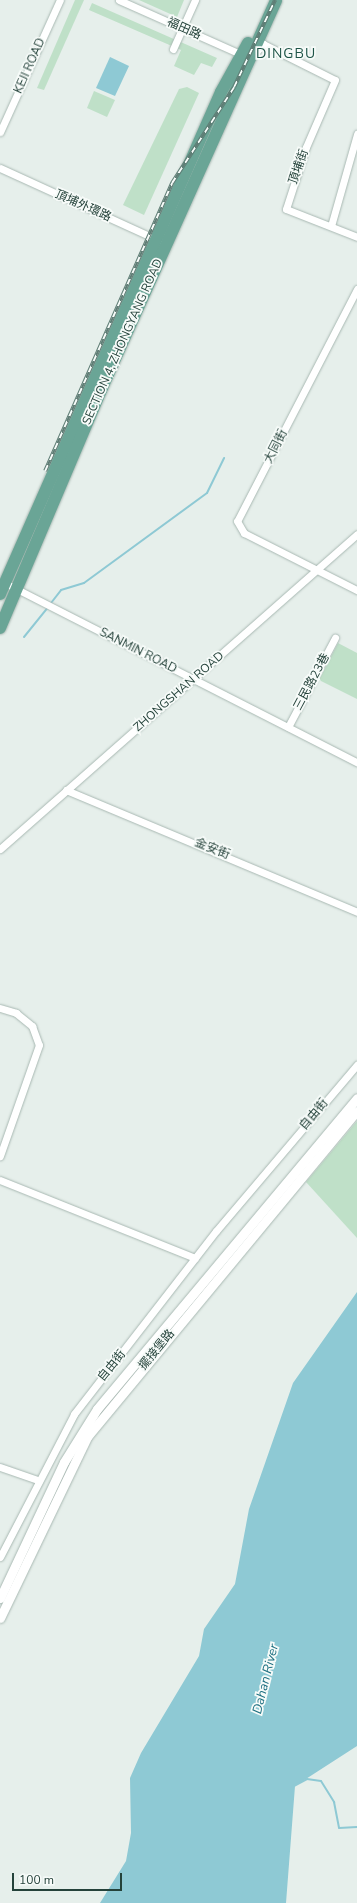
<!DOCTYPE html>
<html>
<head>
<meta charset="utf-8">
<style>
  body { margin:0 }
  #map { position:relative; width:357px; height:1903px; overflow:hidden; background:#e6efeb; font-family:"Nunito Sans","Noto Sans TC",sans-serif }
  div>[style] { position:absolute }
  .green>* { inset:0; background:#bfe0c8 }
  .water>* { inset:0; background:#8ec9d4 }
  .stream>* { height:2px; margin:-1px; padding:0 1px; transform-origin:1px; border-radius:1px; background:#8ec9d4 }
  .roads { filter:drop-shadow(0 0 1px #a8b8b2) drop-shadow(0 0 1px #a8b8b2) }
  .minor>* { height:7px; margin:-3.5px; padding:0 3.5px; transform-origin:3.5px; border-radius:3.5px; background:#fff }
  .tertiary>* { height:9px; margin:-4.5px; padding:0 4.5px; transform-origin:4.5px; border-radius:4.5px; background:#fff }
  .primary>* { height:12px; margin:-6px; padding:0 6px; transform-origin:6px; border-radius:6px; background:#6aa596 }
  .rail>* { height:3.5px; margin-top:-1.75px; transform-origin:0; background:repeating-linear-gradient(90deg,#f7fbf9 0 6px,#5f7d75 0 12px); box-sizing:border-box; border-block:1px solid #5f7d75 }
  span { translate:-50% -50%; white-space:nowrap; text-align:center; line-height:1.15; -webkit-text-stroke:3.5px #f7fbf9; paint-order:stroke }
  .street-label { font-size:12px; color:#24423a }
  .water-label { font-size:13px; color:#1c6f80; font-style:italic }
  .quarter-label { font-size:14px; color:#1f5548; letter-spacing:1px }
  .scale { position:absolute; left:12px; top:1873px; width:110px; height:18px; box-sizing:border-box; border:2px solid #24423a; border-top:0; padding-left:5px; font-size:12px; line-height:14px; white-space:nowrap; color:#24423a; -webkit-text-stroke:3px #f7fbf9; paint-order:stroke }
</style>
</head>
<body>
<div id="map">
  <div class="green">
    <i style="clip-path:polygon(75px 0,84px 0,44px 90px,37px 88px)"></i>
    <i style="clip-path:polygon(139px 0,184px 0,177px 17px)"></i>
    <i style="clip-path:polygon(92px 3px,217px 58px,212px 67px,201px 63px,194px 75px,174px 66px,181px 50px,89px 10px)"></i>
    <i style="clip-path:polygon(187px 87px,199px 93px,144px 215px,123px 205px,179px 89px)"></i>
    <i style="clip-path:polygon(94px 91px,115px 100px,107px 117px,87px 108px)"></i>
    <i style="clip-path:polygon(338px 643px,357px 653px,357px 699px,319px 680px)"></i>
    <i style="clip-path:polygon(357px 1121px,357px 1238px,306px 1182px)"></i>
  </div>
  <div class="water">
    <i style="clip-path:polygon(110px 57px,129px 66px,115px 96px,96px 88px)"></i>
    <i style="clip-path:polygon(357px 1292px,357px 1746px,295px 1786px,286px 1903px,100px 1903px,126px 1861px,131px 1833px,130px 1778px,141px 1753px,199px 1656px,204px 1629px,235px 1584px,249px 1509px,293px 1383px)"></i>
  </div>
  <div class="stream">
    <i style="left:51px;top:603px;width:16px;rotate:-52deg"></i>
    <i style="left:61px;top:590px;width:24px;rotate:-17deg"></i>
    <i style="left:84px;top:583px;width:152px;rotate:-36.2deg"></i>
    <i style="left:207px;top:493px;width:39px;rotate:-64deg"></i>
    <i style="left:24px;top:637px;width:38px;rotate:-51deg"></i>
    <i style="left:292px;top:1787px;width:17px;rotate:-28deg"></i>
    <i style="left:307px;top:1779px;width:14px;rotate:8deg"></i>
    <i style="left:321px;top:1781px;width:25px;rotate:58deg"></i>
    <i style="left:334px;top:1802px;width:26px;rotate:79deg"></i>
    <i style="left:339px;top:1828px;width:18px;rotate:-3deg"></i>
  </div>
  <div class="roads">
    <div class="minor">
      <i style="left:119px;top:0;width:138px;rotate:24deg"></i>
      <i style="left:173px;top:49px;width:54px;rotate:-65.8deg"></i>
      <i style="left:256px;top:52px;width:11px;rotate:-49deg"></i>
      <i style="left:263px;top:44px;width:80px;rotate:26.6deg"></i>
      <i style="left:335px;top:80px;width:73px;rotate:113.4deg"></i>
      <i style="left:306px;top:147px;width:65px;rotate:107.9deg"></i>
      <i style="left:286px;top:209px;width:76px;rotate:21.5deg"></i>
      <i style="left:0;top:132px;width:145px;rotate:-65.6deg"></i>
      <i style="left:0;top:168px;width:174px;rotate:24.5deg"></i>
      <i style="left:331px;top:226px;width:96px;rotate:-74.2deg"></i>
      <i style="left:357px;top:289px;width:261px;rotate:117.3deg"></i>
      <i style="left:237px;top:521px;width:14px;rotate:60deg"></i>
      <i style="left:244px;top:533px;width:127px;rotate:26.8deg"></i>
      <i style="left:5px;top:583px;width:395px;rotate:27deg"></i>
      <i style="left:288px;top:727px;width:101px;rotate:-62.2deg"></i>
      <i style="left:66px;top:790px;width:316px;rotate:22.7deg"></i>
      <i style="left:0;top:849px;width:476px;rotate:-41.4deg"></i>
      <i style="left:0;top:1008px;width:17px;rotate:17deg"></i>
      <i style="left:16px;top:1013px;width:21px;rotate:39deg"></i>
      <i style="left:32px;top:1026px;width:20px;rotate:70deg"></i>
      <i style="left:39px;top:1045px;width:118px;rotate:109.4deg"></i>
      <i style="left:0;top:1180px;width:210px;rotate:21.8deg"></i>
      <i style="left:0;top:1467px;width:39px;rotate:19deg"></i>
      <i style="left:0;top:1557px;width:161px;rotate:-62.6deg"></i>
      <i style="left:74px;top:1414px;width:232px;rotate:-52.2deg"></i>
      <i style="left:216px;top:1231px;width:218px;rotate:-49.7deg"></i>
    </div>
    <div class="tertiary">
      <i style="left:0;top:1598px;width:150px;rotate:-64.8deg"></i>
      <i style="left:64px;top:1462px;width:62px;rotate:-58.1deg"></i>
      <i style="left:97px;top:1409px;width:405px;rotate:-50.1deg"></i>
      <i style="left:0;top:1618px;width:201px;rotate:-64.3deg"></i>
      <i style="left:87px;top:1437px;width:423px;rotate:-50.4deg"></i>
    </div>
    <div class="primary">
      <i style="left:0;top:594px;width:548px;rotate:-66.24deg"></i>
      <i style="left:221px;top:92px;width:56px;rotate:-61.1deg"></i>
      <i style="left:0;top:628px;width:259px;rotate:-67deg"></i>
      <i style="left:101px;top:390px;width:427px;rotate:-65.8deg"></i>
    </div>
  </div>
  <div class="rail">
    <i style="left:45px;top:471px;width:315px;rotate:-66.2deg"></i>
    <i style="left:172px;top:183px;width:114px;rotate:-57.1deg"></i>
    <i style="left:234px;top:87px;width:96px;rotate:-64.8deg"></i>
  </div>
  <div class="street-label">
    <span style="left:184px;top:29px;rotate:24deg">福田路</span>
    <span style="left:30px;top:66px;rotate:-66deg">KEJI ROAD</span>
    <span style="left:299px;top:167px;rotate:-71deg">頂埔街</span>
    <span style="left:83px;top:206px;rotate:24deg">頂埔外環路</span>
    <span style="left:123px;top:342px;rotate:-66deg">SECTION 4, ZHONGYANG ROAD</span>
    <span style="left:276px;top:447px;rotate:-63deg">大同街</span>
    <span style="left:138px;top:651px;rotate:27deg">SANMIN ROAD</span>
    <span style="left:312px;top:682px;rotate:-62deg">三民路23巷</span>
    <span style="left:179px;top:692px;rotate:-41deg">ZHONGSHAN ROAD</span>
    <span style="left:212px;top:849px;rotate:22deg">金安街</span>
    <span style="left:314px;top:1115px;rotate:-50deg">自由街</span>
    <span style="left:157px;top:1350px;rotate:-50deg">擺接堡路</span>
    <span style="left:112px;top:1366px;rotate:-51deg">自由街</span>
  </div>
  <div class="water-label">
    <span style="left:266px;top:1679px;rotate:-76deg">Dahan River</span>
  </div>
  <div class="quarter-label">
    <span style="left:286px;top:54px">DINGBU</span>
  </div>
  <div class="scale">100 m</div>
</div>
</body>
</html>
